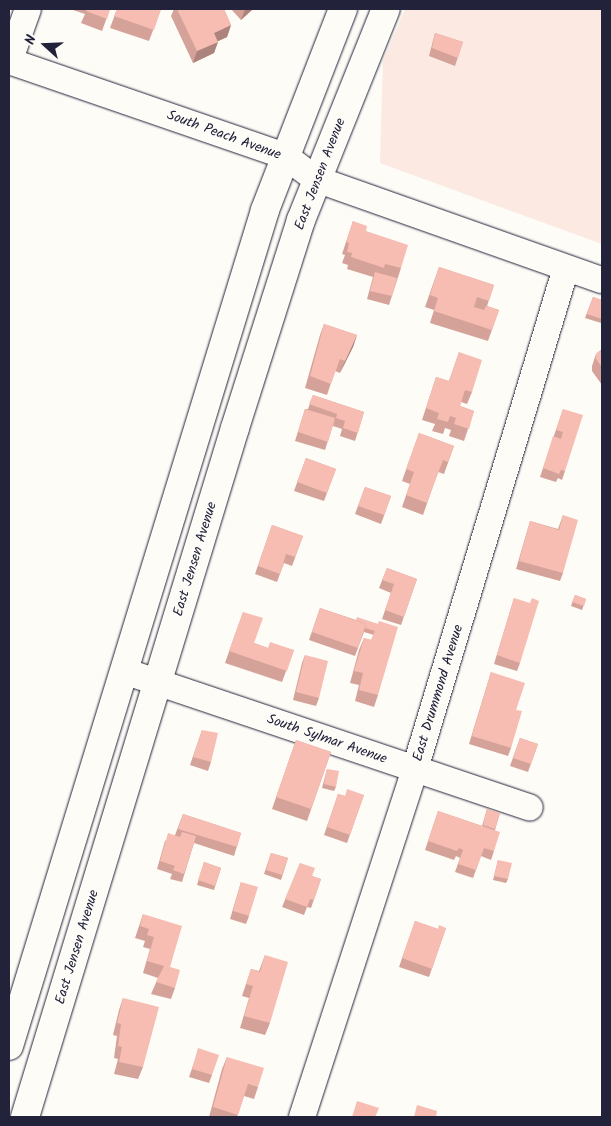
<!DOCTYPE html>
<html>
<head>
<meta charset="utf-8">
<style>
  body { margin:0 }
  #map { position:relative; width:611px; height:1126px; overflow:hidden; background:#fdfcf7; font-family:Kalam,sans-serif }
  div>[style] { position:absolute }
  .built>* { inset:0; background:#fbe9e2 }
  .roads { filter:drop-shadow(0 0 1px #22223b) drop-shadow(0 0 1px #22223b) }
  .minor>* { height:26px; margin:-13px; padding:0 13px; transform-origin:13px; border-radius:13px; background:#fdfcf7 }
  .major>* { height:28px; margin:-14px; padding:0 14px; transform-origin:14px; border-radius:14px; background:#fdfcf7 }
  .wall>* { inset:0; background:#d4a299 }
  .shaded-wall>* { inset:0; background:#ad847d }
  .building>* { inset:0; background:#f7bcb2 }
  span { translate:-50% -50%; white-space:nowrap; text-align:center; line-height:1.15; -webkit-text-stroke:4px #fdfcf7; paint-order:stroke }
  .street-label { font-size:14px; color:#22223b }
  .frame { position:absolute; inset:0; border:10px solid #22223b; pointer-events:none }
  .north { position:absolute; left:20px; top:20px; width:50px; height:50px; -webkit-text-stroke:4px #fdfcf7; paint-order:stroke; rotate:290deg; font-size:14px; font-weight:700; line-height:20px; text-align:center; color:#22223b }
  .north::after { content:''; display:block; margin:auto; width:18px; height:22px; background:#22223b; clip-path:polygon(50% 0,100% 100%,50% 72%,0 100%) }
</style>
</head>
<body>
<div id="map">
  <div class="built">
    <i style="clip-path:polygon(405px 9px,602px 9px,602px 244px,380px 163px,383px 61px)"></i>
  </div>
  <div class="roads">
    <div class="minor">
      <i style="left:9px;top:61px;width:292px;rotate:19deg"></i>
      <i style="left:285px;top:156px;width:39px;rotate:37deg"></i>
      <i style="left:316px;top:179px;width:303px;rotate:19.5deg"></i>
      <i style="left:9px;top:62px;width:56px;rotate:-70.3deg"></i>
      <i style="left:124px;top:671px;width:428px;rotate:18.6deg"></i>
      <i style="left:302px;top:1117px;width:366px;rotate:-72deg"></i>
      <i style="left:415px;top:769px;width:523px;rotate:-73.23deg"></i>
    </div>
    <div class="major">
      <i style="left:9px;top:1046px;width:874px;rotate:-72.97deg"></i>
      <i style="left:265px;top:210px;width:216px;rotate:-68.8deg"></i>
      <i style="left:25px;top:1117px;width:720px;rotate:-73.05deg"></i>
      <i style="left:235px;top:428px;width:218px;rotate:-72.4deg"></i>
      <i style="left:301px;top:220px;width:227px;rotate:-68.1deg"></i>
    </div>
  </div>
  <div class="wall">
    <i style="clip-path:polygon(70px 9px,110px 9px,102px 31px,81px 23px,85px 14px)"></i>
    <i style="clip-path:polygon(117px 9px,161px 9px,149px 41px,110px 28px)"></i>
    <i style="clip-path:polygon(174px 9px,224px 9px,231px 25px,227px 37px,218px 41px,214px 53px,193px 63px,171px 16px)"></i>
    <i style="clip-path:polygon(231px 9px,253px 9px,241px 20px)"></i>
    <i style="clip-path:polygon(435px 33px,463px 42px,455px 66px,429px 56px)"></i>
    <i style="clip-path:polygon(353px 221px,366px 231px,401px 268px,389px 305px,367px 299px,373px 277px,347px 269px,348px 265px,342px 263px,345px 255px,342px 254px)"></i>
    <i style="clip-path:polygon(439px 267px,494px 285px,487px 306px,499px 310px,488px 341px,430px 323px,434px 310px,425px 307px)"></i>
    <i style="clip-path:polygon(593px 297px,602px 300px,602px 321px,601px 323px,585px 318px)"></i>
    <i style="clip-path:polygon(324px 324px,357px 335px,353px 347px,340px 373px,335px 371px,327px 395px,305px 388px,320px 335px)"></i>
    <i style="clip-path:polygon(602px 349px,602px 385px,592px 371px,592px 366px,596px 354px)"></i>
    <i style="clip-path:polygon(459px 352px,472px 392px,467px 404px,461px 402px,460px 406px,474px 411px,464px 441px,449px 436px,451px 430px,445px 428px,443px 434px,432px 431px,435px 424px,422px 420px,436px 377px,449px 381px)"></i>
    <i style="clip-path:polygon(313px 395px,364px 412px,355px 441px,340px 436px,342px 429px,333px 426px,334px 422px,325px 450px,295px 441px,305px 409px,308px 409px)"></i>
    <i style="clip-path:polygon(563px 409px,565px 471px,562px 480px,558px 478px,556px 482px,540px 477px)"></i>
    <i style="clip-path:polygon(419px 433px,454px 446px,444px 474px,438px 472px,423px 515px,402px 507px,410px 484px,402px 481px)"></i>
    <i style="clip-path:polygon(306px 458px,336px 469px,324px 501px,294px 491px)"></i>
    <i style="clip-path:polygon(365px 487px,391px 496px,381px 524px,355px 514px)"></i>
    <i style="clip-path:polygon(563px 515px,563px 573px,560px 581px,516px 569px,530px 521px,558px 529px)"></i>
    <i style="clip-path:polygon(272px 525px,303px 536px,292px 566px,284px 563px,277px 582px,255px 574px)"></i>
    <i style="clip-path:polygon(387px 568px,417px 579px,401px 625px,382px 619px,391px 593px,379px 588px)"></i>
    <i style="clip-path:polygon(575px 595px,586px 599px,582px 610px,571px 606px)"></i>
    <i style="clip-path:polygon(514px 598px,520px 663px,517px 671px,494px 664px)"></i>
    <i style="clip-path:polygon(320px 608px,356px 620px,378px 624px,378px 695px,374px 707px,355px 701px,359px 685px,350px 683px,359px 650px,364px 638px,371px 640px,374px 635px,364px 632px,355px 656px,309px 640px)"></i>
    <i style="clip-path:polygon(243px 612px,254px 643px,268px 648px,294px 650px,282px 682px,225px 663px)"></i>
    <i style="clip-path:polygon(305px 655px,319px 698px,316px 706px,293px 700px,302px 663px)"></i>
    <i style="clip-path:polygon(491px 672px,516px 710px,511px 748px,508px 756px,469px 744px)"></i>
    <i style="clip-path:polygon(202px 730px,211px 762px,208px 771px,190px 765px)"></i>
    <i style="clip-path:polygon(520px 738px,538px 744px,528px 772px,510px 766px)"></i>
    <i style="clip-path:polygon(296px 740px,331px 752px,307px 821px,272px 809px)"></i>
    <i style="clip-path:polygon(327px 769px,336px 787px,334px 791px,322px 788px)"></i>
    <i style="clip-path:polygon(338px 794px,345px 796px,364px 795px,347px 843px,324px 835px)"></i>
    <i style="clip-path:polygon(487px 809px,500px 813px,495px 830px,494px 851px,491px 860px,481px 856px,473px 878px,455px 872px,460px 858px,456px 856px,454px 860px,425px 850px,438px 811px,482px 826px)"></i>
    <i style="clip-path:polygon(183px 814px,241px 833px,234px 856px,194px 843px,182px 882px,170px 879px,172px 874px,157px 869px,165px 841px,175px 835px)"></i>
    <i style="clip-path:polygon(271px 853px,288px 858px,281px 880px,264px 874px)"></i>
    <i style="clip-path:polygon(498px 860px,508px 879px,506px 883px,493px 880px)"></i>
    <i style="clip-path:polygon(204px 862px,221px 868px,214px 890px,197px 885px)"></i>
    <i style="clip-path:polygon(300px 863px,312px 876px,321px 879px,311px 908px,307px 907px,304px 915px,282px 907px)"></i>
    <i style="clip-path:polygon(241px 882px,249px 916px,246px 924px,230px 919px)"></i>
    <i style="clip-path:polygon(143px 914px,170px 967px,175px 988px,171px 999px,151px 994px,158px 978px,143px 973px,150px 949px,143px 947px,145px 941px,135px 938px)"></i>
    <i style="clip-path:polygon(415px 921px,438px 929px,446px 928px,429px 977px,399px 967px)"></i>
    <i style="clip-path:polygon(265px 955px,270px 1023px,265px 1035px,240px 1028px,249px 998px,242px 996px,251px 969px,259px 971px)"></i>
    <i style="clip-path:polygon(123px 998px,143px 1067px,138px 1079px,114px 1074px,118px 1059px,114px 1058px,117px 1036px,113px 1035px,119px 1010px)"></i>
    <i style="clip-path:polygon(196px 1057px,212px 1075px,209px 1083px,189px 1077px)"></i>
    <i style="clip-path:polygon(227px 1057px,258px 1087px,254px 1099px,244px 1096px,237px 1117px,209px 1117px,222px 1069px)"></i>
  </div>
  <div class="shaded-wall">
    <i style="clip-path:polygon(245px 9px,253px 9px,241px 20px)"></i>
    <i style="clip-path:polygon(231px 25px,227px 37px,210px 45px,214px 33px)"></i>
    <i style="clip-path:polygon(218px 42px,214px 53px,193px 63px,197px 51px)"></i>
    <i style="clip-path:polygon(357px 335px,353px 347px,340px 373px,345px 361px)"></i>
  </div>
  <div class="building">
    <i style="clip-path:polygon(87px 9px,110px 9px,107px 19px,86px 11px)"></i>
    <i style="clip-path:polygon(117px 9px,161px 9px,154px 30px,114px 16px)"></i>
    <i style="clip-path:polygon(177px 9px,224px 9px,231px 25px,214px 33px,218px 42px,197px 51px)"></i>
    <i style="clip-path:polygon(435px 33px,463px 42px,458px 58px,432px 48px)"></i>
    <i style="clip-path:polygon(353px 221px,367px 226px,366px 231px,408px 245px,401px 268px,385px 264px,384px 268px,351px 257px,352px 253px,347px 252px,349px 243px,346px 242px)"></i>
    <i style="clip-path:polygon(439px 267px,494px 285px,489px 301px,477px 297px,474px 307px,484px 310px,486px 306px,499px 310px,492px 330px,434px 311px,438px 298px,430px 295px)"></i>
    <i style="clip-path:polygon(375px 272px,397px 278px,392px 296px,370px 291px)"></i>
    <i style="clip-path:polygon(593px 297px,602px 300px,602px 319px,587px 314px)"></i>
    <i style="clip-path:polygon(324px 324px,357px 335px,345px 361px,340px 359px,331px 384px,310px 376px)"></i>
    <i style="clip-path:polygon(602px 349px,602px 367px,596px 359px,596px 354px)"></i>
    <i style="clip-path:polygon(459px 352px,482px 360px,472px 392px,465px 390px,460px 406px,474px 411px,469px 429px,454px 424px,456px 418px,450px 416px,448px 422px,437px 419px,439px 413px,426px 408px,436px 377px,449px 381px)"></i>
    <i style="clip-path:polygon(313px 395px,364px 412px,358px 433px,343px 428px,345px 421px,336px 418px,337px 414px,309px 404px)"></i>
    <i style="clip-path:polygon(305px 409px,335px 418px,328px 442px,298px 432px)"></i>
    <i style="clip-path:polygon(563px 409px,583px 415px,565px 471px,561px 470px,559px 474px,543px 468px,553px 436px,561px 439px,563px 432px,556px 430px)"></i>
    <i style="clip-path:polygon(419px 433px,454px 446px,448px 462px,443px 460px,427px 503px,406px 495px,414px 472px,406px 469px)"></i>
    <i style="clip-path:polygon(306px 458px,336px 469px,327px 493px,297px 482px)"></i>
    <i style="clip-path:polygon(365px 487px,391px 496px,384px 515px,358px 506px)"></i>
    <i style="clip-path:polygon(563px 515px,578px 520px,563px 573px,519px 561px,530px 521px,559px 530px)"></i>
    <i style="clip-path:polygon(272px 525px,303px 536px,295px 557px,286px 554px,280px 574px,258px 566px)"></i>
    <i style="clip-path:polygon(387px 568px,417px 579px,404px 617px,385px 610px,394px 584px,382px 580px)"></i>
    <i style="clip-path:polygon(575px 595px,586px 599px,584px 606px,572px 602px)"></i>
    <i style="clip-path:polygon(514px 598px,530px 603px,532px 598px,539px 601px,520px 663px,497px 655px)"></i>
    <i style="clip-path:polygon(320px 608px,366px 624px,358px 648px,312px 632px)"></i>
    <i style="clip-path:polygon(243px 612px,263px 618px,254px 643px,268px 648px,270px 642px,294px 650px,287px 671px,229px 651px)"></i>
    <i style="clip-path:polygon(357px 617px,378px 624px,375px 631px,365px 628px,366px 624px,356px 620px)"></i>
    <i style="clip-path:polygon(379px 621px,398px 627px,378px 695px,359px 690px,363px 673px,354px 671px,364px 638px,371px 640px)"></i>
    <i style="clip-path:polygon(305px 655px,328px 661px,319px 698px,296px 692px)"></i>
    <i style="clip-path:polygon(491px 672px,525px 683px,516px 710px,522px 711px,511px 748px,472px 736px)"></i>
    <i style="clip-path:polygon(202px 730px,218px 733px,211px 762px,193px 757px)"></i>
    <i style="clip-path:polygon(520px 738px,538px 744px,531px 764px,513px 758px)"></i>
    <i style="clip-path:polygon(296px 740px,331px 752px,311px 809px,276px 797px)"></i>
    <i style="clip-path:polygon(327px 769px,339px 771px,336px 787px,324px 784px)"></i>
    <i style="clip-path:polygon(347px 789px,364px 795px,350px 835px,327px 827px,338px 794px,345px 796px)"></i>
    <i style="clip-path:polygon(487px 809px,500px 813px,495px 829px,483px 825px)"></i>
    <i style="clip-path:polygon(438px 811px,500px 832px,494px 851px,484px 848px,476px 870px,458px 864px,463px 850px,459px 848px,457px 851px,428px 841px)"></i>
    <i style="clip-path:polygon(183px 814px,241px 833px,237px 847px,178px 829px)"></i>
    <i style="clip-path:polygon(182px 832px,196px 836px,184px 874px,173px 870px,175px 866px,160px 861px,168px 833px,180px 837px)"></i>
    <i style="clip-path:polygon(271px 853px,288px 858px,282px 875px,266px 870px)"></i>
    <i style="clip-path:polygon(498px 860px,512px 863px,508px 879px,494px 876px)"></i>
    <i style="clip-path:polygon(204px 862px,221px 868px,215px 886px,198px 880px)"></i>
    <i style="clip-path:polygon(300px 863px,315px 868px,312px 876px,321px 879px,314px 900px,310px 899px,307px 907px,285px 899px)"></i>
    <i style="clip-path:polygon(241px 882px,258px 887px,249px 916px,233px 911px)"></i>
    <i style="clip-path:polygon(143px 914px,182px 926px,170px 967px,180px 970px,175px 988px,156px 982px,164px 966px,147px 961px,154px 937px,147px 935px,149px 929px,140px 926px)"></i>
    <i style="clip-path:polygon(415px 921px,438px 929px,439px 925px,446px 928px,432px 969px,402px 958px)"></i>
    <i style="clip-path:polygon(265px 955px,288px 962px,270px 1023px,244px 1016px,253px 986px,246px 984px,251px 969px,260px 972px)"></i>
    <i style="clip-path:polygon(123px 998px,159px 1007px,143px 1067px,119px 1062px,122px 1047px,118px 1046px,121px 1024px,117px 1023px)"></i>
    <i style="clip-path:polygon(198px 1048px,219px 1055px,212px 1075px,192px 1069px)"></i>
    <i style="clip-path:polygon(227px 1057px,264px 1068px,258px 1087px,248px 1084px,238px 1115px,213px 1107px)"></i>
    <i style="clip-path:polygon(357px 1101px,379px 1108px,375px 1117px,352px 1117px)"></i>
    <i style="clip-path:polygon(417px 1105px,437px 1111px,436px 1117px,414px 1117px)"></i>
  </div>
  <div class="street-label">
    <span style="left:224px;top:135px;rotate:20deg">South Peach Avenue</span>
    <span style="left:320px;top:174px;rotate:-69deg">East Jensen Avenue</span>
    <span style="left:195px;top:559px;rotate:-73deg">East Jensen Avenue</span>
    <span style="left:438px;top:693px;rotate:-73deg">East Drummond Avenue</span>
    <span style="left:327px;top:739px;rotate:19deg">South Sylmar Avenue</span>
    <span style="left:77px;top:947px;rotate:-73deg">East Jensen Avenue</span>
  </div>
  <div class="frame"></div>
  <div class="north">N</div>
</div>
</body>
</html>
